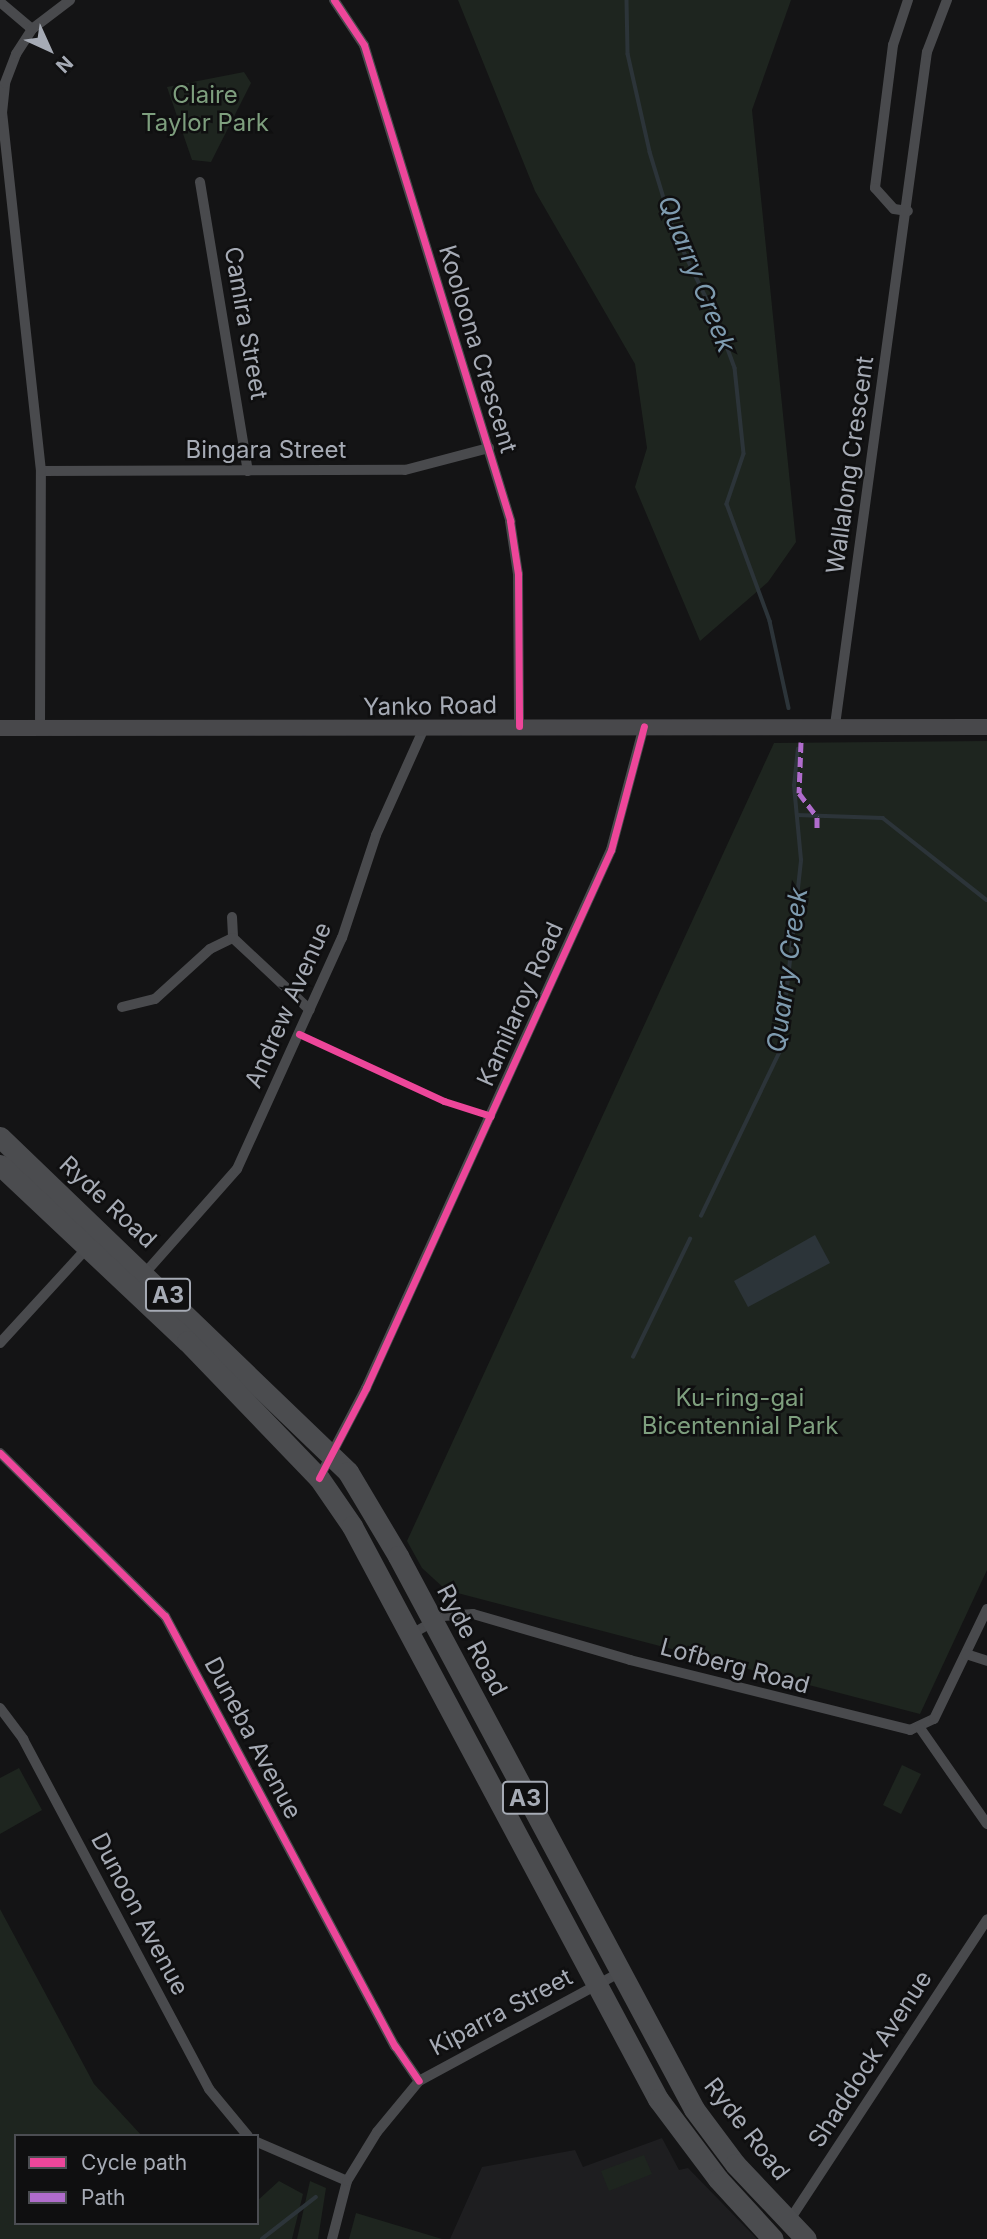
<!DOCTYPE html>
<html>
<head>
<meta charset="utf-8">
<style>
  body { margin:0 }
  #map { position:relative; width:987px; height:2239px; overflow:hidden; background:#141415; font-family:Inter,sans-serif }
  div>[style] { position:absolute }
  .built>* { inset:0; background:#1e1e20 }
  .green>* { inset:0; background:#1e251f }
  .water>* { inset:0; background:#2c3439 }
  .stream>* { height:3.5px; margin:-1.75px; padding:0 1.75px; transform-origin:1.75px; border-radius:1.75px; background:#2c3439 }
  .street>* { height:10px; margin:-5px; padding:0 5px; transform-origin:5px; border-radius:5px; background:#494a4d }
  .secondary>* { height:16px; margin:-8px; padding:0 8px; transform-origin:8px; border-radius:8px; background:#48484b }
  .highway>* { height:21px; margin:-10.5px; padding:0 10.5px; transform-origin:10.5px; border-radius:10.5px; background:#4b4c4f }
  .quiet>* { height:5px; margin-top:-2.5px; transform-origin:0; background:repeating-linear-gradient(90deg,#b06ccc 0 10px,transparent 0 15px) }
  .cycleway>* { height:7px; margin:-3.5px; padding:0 3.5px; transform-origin:3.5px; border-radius:3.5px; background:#ed469a }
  span { translate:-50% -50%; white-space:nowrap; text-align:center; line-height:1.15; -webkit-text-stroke:5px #0f0f10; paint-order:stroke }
  .shield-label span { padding:2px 5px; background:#0f0f10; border:2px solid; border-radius:5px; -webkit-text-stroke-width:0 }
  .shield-label { font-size:23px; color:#a6abb5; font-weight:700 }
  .park-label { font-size:24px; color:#7e9f7e }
  .street-label { font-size:24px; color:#a6abb5 }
  .water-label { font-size:26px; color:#7e9baf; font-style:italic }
  .legend { position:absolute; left:14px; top:2134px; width:245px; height:91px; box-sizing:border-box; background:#0f0f10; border:2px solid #4b4d52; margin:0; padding:9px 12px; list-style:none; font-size:21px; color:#a6abb5 }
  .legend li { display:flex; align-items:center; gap:14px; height:35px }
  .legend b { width:35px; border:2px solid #4b4d52 }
  .north { position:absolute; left:14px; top:14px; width:70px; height:70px; -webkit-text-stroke:5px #0f0f10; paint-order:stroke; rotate:135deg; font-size:19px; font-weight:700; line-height:28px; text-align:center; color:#a6abb5 }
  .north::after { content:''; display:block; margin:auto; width:24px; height:32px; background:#a6abb5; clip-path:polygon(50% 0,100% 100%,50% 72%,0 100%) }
</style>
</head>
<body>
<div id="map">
  <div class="built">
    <i style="clip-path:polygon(662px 2138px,679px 2170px,688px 2168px,757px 2239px,450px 2239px,482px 2167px,575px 2150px,583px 2167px)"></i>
  </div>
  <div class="green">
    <i style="clip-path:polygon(458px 0,791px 0,752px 110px,796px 542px,768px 582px,700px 641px,635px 487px,647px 448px,635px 364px,535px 191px)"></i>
    <i style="clip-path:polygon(244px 72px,251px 83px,211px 162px,192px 160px,167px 87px)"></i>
    <i style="clip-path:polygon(987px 741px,987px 1570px,920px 1714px,446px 1590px,422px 1568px,407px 1541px,774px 743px)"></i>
    <i style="clip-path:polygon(902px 1765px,921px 1774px,901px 1814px,883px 1805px)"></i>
    <i style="clip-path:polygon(19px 1768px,42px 1810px,0 1834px,0 1778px)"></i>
    <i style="clip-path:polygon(0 1909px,94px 2084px,142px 2136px,16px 2136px,16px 2223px,257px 2223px,257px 2201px,279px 2181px,303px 2194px,292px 2239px,0 2239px)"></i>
    <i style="clip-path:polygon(644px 2155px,652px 2174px,609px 2191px,601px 2171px)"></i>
    <i style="clip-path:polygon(310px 2181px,326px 2188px,318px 2239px,297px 2239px)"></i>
    <i style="clip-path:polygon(356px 2213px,442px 2239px,349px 2239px)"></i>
  </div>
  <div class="water">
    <i style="clip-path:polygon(815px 1235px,830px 1263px,748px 1307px,734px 1281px)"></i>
  </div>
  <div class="stream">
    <i style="left:627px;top:0;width:54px;rotate:88.9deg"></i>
    <i style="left:628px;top:54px;width:100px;rotate:77.3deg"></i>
    <i style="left:650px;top:152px;width:83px;rotate:73.1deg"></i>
    <i style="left:674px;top:231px;width:101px;rotate:64.2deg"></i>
    <i style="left:718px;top:322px;width:49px;rotate:69.7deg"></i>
    <i style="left:735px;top:368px;width:86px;rotate:84deg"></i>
    <i style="left:744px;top:454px;width:53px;rotate:108.8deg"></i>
    <i style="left:727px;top:504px;width:125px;rotate:69.8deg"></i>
    <i style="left:770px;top:621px;width:89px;rotate:77.7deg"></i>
    <i style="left:797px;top:815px;width:86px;rotate:2deg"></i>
    <i style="left:883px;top:818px;width:132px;rotate:38.3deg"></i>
    <i style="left:701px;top:1216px;width:183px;rotate:-64.4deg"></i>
    <i style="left:780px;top:1051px;width:192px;rotate:-83.7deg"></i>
    <i style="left:801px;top:860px;width:74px;rotate:-95.4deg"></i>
    <i style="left:794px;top:786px;width:37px;rotate:-84deg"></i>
    <i style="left:633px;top:1357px;width:131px;rotate:-64.2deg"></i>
    <i style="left:262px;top:2239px;width:68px;rotate:-37.9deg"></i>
  </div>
  <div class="street">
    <i style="left:334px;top:0;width:54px;rotate:56.3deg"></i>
    <i style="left:364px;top:45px;width:498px;rotate:72.9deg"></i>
    <i style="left:510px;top:521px;width:54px;rotate:81.4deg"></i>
    <i style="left:518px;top:574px;width:152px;rotate:89.6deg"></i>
    <i style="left:908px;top:0;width:47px;rotate:108.4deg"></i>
    <i style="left:893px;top:45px;width:144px;rotate:97.2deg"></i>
    <i style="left:875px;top:188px;width:28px;rotate:48deg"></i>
    <i style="left:894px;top:209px;width:14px;rotate:8deg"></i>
    <i style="left:0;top:2px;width:42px;rotate:40.2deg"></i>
    <i style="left:200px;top:182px;width:293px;rotate:80.6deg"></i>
    <i style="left:41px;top:471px;width:364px;rotate:-0.2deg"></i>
    <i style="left:405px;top:470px;width:87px;rotate:-14.7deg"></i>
    <i style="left:835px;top:725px;width:679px;rotate:-82.22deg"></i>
    <i style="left:927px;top:52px;width:56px;rotate:-69deg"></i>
    <i style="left:40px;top:728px;width:257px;rotate:-89.8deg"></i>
    <i style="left:41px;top:471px;width:360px;rotate:-96.2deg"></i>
    <i style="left:2px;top:113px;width:30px;rotate:-84deg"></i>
    <i style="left:5px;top:83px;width:31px;rotate:-69deg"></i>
    <i style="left:16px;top:54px;width:30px;rotate:-57deg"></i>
    <i style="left:32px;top:29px;width:48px;rotate:-37.3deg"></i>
    <i style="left:232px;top:917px;width:21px;rotate:87deg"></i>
    <i style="left:122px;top:1007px;width:34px;rotate:-14deg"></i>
    <i style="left:155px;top:999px;width:74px;rotate:-42.3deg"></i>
    <i style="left:210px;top:949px;width:25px;rotate:-26deg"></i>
    <i style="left:233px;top:938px;width:105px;rotate:43.1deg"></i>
    <i style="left:145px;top:1273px;width:139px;rotate:-48.5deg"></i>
    <i style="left:237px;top:1169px;width:254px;rotate:-65.6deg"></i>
    <i style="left:342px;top:938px;width:108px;rotate:-71.7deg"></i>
    <i style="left:376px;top:835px;width:117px;rotate:-65.8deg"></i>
    <i style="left:0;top:1343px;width:129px;rotate:-47.5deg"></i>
    <i style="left:0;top:1453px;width:232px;rotate:44.7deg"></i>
    <i style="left:165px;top:1616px;width:488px;rotate:61.9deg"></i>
    <i style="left:395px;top:2046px;width:42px;rotate:55.6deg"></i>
    <i style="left:319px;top:1478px;width:102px;rotate:-62.4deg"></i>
    <i style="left:366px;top:1388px;width:591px;rotate:-65.52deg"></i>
    <i style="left:611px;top:850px;width:128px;rotate:-75.1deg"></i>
    <i style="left:410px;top:1635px;width:38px;rotate:-30deg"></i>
    <i style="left:443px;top:1616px;width:30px;rotate:-4deg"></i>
    <i style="left:473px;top:1614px;width:164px;rotate:16.3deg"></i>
    <i style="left:630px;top:1660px;width:289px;rotate:14deg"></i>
    <i style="left:910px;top:1730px;width:26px;rotate:-25deg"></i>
    <i style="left:934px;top:1719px;width:122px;rotate:-64.3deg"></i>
    <i style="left:966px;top:1654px;width:22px;rotate:18deg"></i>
    <i style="left:0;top:1708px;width:39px;rotate:53deg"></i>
    <i style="left:23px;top:1739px;width:396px;rotate:62deg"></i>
    <i style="left:209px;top:2089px;width:61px;rotate:50.3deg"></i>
    <i style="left:920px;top:1728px;width:117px;rotate:55.1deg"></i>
    <i style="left:257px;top:2142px;width:98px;rotate:23.4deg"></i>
    <i style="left:789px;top:2221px;width:361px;rotate:-56.7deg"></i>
    <i style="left:332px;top:2239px;width:60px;rotate:-75.5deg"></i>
    <i style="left:347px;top:2181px;width:57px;rotate:-58.5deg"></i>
    <i style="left:377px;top:2132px;width:66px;rotate:-50.5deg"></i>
    <i style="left:419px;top:2081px;width:227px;rotate:-28.4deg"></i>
  </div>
  <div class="secondary">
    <i style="left:0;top:728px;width:987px;rotate:-0.06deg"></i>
  </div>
  <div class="highway">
    <i style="left:0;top:1137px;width:483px;rotate:43.9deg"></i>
    <i style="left:348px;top:1472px;width:98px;rotate:59.2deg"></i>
    <i style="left:398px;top:1556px;width:627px;rotate:61.84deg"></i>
    <i style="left:694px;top:2109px;width:69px;rotate:53.3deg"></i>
    <i style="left:735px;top:2164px;width:103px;rotate:46.6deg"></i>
    <i style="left:0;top:1165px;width:257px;rotate:43.3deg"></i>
    <i style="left:187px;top:1341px;width:190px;rotate:46.1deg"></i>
    <i style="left:319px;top:1478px;width:58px;rotate:55.5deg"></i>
    <i style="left:352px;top:1526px;width:650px;rotate:61.9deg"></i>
    <i style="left:658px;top:2099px;width:100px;rotate:53.1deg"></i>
    <i style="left:718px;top:2179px;width:81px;rotate:47.5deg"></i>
  </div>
  <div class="quiet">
    <i style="left:801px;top:742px;width:51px;rotate:92.2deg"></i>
    <i style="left:799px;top:793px;width:30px;rotate:53deg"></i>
    <i style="left:817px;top:817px;width:11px;rotate:90deg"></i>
  </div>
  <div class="cycleway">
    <i style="left:334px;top:0;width:54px;rotate:56.3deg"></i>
    <i style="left:364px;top:45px;width:498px;rotate:72.9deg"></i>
    <i style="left:510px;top:521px;width:54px;rotate:81.4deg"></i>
    <i style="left:518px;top:574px;width:152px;rotate:89.6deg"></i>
    <i style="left:299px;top:1034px;width:160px;rotate:24.8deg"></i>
    <i style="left:444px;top:1101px;width:49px;rotate:17.7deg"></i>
    <i style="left:0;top:1453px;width:232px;rotate:44.7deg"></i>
    <i style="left:165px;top:1616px;width:488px;rotate:61.9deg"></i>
    <i style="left:395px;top:2046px;width:42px;rotate:55.6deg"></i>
    <i style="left:319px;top:1478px;width:102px;rotate:-62.4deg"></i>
    <i style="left:366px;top:1388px;width:591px;rotate:-65.52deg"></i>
    <i style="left:611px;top:850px;width:128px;rotate:-75.1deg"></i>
  </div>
  <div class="shield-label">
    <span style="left:168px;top:1295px">A3</span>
    <span style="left:525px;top:1798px">A3</span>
  </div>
  <div class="park-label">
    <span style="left:205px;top:109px">Claire<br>Taylor Park</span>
    <span style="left:740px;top:1412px">Ku-ring-gai<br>Bicentennial Park</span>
  </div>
  <div class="street-label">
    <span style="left:246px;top:323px;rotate:80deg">Camira Street</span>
    <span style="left:478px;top:349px;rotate:73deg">Kooloona Crescent</span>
    <span style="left:266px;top:450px">Bingara Street</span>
    <span style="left:850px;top:465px;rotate:-82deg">Wallalong Crescent</span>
    <span style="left:430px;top:706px;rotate:-1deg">Yanko Road</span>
    <span style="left:520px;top:1004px;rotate:-66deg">Kamilaroy Road</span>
    <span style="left:288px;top:1005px;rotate:-66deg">Andrew Avenue</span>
    <span style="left:108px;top:1202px;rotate:43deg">Ryde Road</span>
    <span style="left:472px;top:1640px;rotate:62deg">Ryde Road</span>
    <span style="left:735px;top:1666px;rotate:15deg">Lofberg Road</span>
    <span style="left:253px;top:1738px;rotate:62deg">Duneba Avenue</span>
    <span style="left:140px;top:1914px;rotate:62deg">Dunoon Avenue</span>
    <span style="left:501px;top:2012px;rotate:-28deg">Kiparra Street</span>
    <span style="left:870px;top:2059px;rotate:-57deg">Shaddock Avenue</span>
    <span style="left:747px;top:2129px;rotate:52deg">Ryde Road</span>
  </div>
  <div class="water-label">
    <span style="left:697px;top:274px;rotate:68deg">Quarry Creek</span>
    <span style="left:787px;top:970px;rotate:-82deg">Quarry Creek</span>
  </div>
  <ul class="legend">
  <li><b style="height:9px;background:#ed469a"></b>Cycle path</li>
  <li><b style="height:9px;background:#b06ccc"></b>Path</li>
  </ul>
  <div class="north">N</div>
</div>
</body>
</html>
